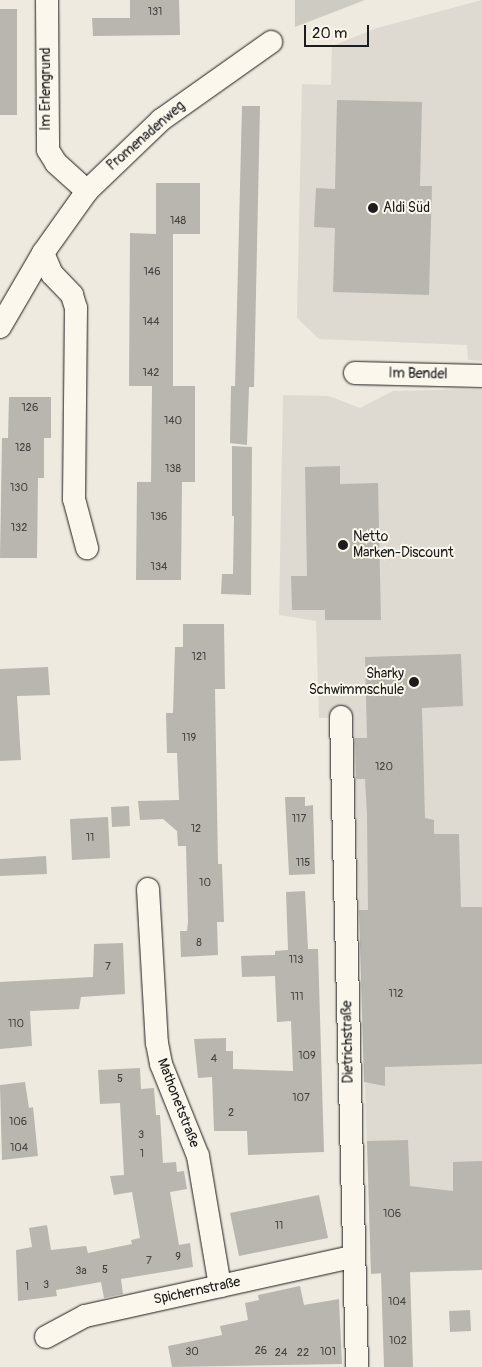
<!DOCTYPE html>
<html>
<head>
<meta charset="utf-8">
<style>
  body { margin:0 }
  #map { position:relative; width:482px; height:1367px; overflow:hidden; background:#eeeadf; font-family:Pangolin,sans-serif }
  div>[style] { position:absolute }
  .built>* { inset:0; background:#dedad1 }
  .green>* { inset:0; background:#ceccc2 }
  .building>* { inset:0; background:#b9b6af }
  .roads { filter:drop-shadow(0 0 1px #1c1c1c) drop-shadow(0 0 1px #1c1c1c) }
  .minor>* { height:22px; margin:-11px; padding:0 11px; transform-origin:11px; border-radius:11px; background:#fbf7ec }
  .dots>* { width:14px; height:14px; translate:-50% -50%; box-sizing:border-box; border:2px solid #fbf7ec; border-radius:50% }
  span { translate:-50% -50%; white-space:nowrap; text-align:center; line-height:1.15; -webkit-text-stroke:4px #fbf7ec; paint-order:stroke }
  .number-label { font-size:11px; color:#434241 }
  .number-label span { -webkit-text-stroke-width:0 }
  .street-label { font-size:14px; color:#1c1c1c }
  .poi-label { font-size:14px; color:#1c1c1c }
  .left { translate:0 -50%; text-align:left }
  .right { translate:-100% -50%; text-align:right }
  .scale { position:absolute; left:304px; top:25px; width:65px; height:22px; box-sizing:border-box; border:2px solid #1c1c1c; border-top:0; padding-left:6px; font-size:15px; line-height:18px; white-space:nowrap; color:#1c1c1c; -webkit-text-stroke:4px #fbf7ec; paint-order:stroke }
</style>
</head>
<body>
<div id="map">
  <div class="built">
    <i style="clip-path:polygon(482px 0,482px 361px,468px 360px,467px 345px,319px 339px,297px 318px,302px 84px,331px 85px,332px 46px,377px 28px)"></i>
    <i style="clip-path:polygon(482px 389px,482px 1270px,371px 1274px,353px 717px,319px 718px,316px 621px,279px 615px,283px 395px,329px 396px,360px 408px,393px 391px)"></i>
  </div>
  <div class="green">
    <i style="clip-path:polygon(295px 0,365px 0,295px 27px)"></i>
  </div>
  <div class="building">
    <i style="clip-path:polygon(130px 0,179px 0,180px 35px,93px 36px,92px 18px,130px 18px)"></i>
    <i style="clip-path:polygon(0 9px,17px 9px,17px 115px,0 115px)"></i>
    <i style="clip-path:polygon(337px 100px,422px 102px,420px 186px,432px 186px,429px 295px,333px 292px,335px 228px,314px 227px,316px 188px,335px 189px)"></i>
    <i style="clip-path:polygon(242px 106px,260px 106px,254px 387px,249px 387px,247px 445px,230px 443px,231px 386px,235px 386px)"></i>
    <i style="clip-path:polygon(156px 183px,200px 183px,200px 234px,173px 234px,173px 386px,195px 386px,195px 482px,182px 482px,181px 580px,136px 580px,137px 482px,151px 482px,152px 386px,129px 386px,130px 233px,156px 234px)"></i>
    <i style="clip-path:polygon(9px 397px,51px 397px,51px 438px,44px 438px,44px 478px,38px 478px,37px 558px,0 558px,2px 438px,8px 438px)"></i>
    <i style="clip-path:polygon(232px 446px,252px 447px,251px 595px,221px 594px,222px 574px,233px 574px,234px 516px,240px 516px,232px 516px)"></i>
    <i style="clip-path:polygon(340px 466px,340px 484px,378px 483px,381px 620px,325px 620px,325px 610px,292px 610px,291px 576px,307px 576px,305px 467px)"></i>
    <i style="clip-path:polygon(183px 624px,224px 624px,225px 689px,215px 689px,218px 864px,222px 864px,224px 922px,217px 922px,218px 955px,181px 957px,180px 931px,187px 931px,188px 922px,186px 846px,178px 846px,177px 831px,163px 819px,140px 820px,138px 801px,179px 800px,177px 753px,167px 753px,166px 713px,173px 713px,175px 647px,183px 647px)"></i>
    <i style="clip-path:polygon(461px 654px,463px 706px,422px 708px,425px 818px,434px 820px,434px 834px,459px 834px,461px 907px,482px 907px,482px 1064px,385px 1067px,385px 1086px,364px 1082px,359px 910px,368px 910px,367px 815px,365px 779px,356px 779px,355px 738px,367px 738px,365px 657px)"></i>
    <i style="clip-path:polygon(48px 667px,50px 695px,17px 696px,21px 760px,0 761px,0 669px)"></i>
    <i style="clip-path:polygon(285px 797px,305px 797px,305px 806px,313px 805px,315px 874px,289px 875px)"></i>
    <i style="clip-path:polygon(129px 806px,130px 826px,112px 827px,111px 807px)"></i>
    <i style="clip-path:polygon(108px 817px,110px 858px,72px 860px,70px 819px)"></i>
    <i style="clip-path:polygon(46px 856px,47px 874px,0 876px,0 859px)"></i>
    <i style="clip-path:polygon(305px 891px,308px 949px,318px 949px,324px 1152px,248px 1155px,247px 1131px,214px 1131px,212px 1077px,198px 1078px,194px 1039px,226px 1038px,226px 1051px,233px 1051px,233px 1069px,293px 1071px,291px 1021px,277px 1022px,275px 976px,242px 977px,241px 956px,275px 955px,275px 951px,288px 950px,286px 892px)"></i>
    <i style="clip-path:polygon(123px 943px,125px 994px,81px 997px,79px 1009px,30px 1011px,32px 1046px,0 1049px,0 982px,93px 977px,94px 944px)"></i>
    <i style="clip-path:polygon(140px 1068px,141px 1089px,154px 1088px,156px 1115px,160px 1115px,163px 1163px,176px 1162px,177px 1172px,184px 1171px,187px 1189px,170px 1192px,179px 1245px,190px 1243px,193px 1267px,121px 1279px,123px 1294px,104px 1298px,101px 1282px,56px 1290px,57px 1296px,18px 1301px,16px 1250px,32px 1247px,29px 1228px,47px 1225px,51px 1250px,86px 1246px,88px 1253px,132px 1244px,131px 1240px,140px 1238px,132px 1192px,114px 1195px,110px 1176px,124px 1175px,120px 1103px,100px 1104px,98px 1070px)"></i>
    <i style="clip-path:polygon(25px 1082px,29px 1108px,33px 1107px,38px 1156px,2px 1160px,0 1085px)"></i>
    <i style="clip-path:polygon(408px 1140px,410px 1186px,453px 1191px,453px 1162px,482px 1161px,482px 1270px,410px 1272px,413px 1367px,384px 1367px,381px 1273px,371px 1274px,367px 1141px)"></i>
    <i style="clip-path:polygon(319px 1195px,328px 1238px,239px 1256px,230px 1213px)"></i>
    <i style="clip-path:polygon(300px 1286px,304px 1305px,339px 1299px,342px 1364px,172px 1367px,168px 1346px,222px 1335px,220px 1326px,248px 1320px,245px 1303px,259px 1300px,258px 1295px)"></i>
    <i style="clip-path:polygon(470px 1310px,471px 1331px,450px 1332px,449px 1311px)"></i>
  </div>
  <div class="roads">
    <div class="minor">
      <i style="left:47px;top:0;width:150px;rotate:89.6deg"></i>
      <i style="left:48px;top:150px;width:15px;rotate:58deg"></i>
      <i style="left:56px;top:163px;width:42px;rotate:42.1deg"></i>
      <i style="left:43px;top:253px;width:23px;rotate:67deg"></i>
      <i style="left:52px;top:274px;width:29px;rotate:46deg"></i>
      <i style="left:72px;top:295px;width:14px;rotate:73deg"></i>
      <i style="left:76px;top:308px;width:191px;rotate:90.6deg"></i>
      <i style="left:74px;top:499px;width:51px;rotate:75.1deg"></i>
      <i style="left:0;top:327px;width:86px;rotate:-59.8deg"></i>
      <i style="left:43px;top:253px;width:76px;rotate:-54.6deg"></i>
      <i style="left:87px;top:191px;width:103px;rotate:-43.8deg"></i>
      <i style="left:161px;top:120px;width:135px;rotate:-35.3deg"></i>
      <i style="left:355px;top:373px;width:127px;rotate:1.4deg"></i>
      <i style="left:341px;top:717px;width:650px;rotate:88.59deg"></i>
      <i style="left:148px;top:889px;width:154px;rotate:86.7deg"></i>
      <i style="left:157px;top:1043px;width:21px;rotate:79deg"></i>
      <i style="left:161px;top:1064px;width:99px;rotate:68.1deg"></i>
      <i style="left:198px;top:1156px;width:132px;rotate:80.4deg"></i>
      <i style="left:46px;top:1337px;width:44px;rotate:-28.3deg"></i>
      <i style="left:85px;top:1316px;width:273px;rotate:-12.5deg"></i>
    </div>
  </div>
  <div class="dots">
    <i style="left:373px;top:208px;background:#1c1c1c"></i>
    <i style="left:343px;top:545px;background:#1c1c1c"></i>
    <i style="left:414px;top:682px;background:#1c1c1c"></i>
  </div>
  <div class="number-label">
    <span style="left:155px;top:12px">131</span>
    <span style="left:178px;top:221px">148</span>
    <span style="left:152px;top:272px">146</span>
    <span style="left:151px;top:322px">144</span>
    <span style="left:151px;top:373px">142</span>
    <span style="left:30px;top:408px">126</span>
    <span style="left:173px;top:421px">140</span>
    <span style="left:23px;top:448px">128</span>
    <span style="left:173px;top:469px">138</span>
    <span style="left:19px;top:488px">130</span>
    <span style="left:159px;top:517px">136</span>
    <span style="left:19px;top:528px">132</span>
    <span style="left:159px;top:567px">134</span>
    <span style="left:199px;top:657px">121</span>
    <span style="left:189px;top:738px">119</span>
    <span style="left:384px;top:767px">120</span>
    <span style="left:299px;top:819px">117</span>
    <span style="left:196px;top:829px">12</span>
    <span style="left:90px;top:838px">11</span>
    <span style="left:303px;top:863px">115</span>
    <span style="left:205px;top:883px">10</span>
    <span style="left:199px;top:943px">8</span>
    <span style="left:296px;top:960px">113</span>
    <span style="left:108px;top:967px">7</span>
    <span style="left:396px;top:994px">112</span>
    <span style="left:297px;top:997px">111</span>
    <span style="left:16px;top:1024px">110</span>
    <span style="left:307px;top:1056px">109</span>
    <span style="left:214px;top:1059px">4</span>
    <span style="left:120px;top:1079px">5</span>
    <span style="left:301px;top:1098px">107</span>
    <span style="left:231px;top:1113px">2</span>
    <span style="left:18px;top:1122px">106</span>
    <span style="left:141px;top:1135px">3</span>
    <span style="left:19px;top:1148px">104</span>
    <span style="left:142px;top:1154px">1</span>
    <span style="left:392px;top:1214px">106</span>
    <span style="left:279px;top:1226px">11</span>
    <span style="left:178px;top:1257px">9</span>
    <span style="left:149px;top:1261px">7</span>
    <span style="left:105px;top:1270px">5</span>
    <span style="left:81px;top:1271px">3a</span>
    <span style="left:46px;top:1285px">3</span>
    <span style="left:27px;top:1287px">1</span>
    <span style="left:397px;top:1302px">104</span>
    <span style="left:398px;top:1341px">102</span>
    <span style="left:261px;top:1351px">26</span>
    <span style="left:192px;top:1352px">30</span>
    <span style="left:328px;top:1352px">101</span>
    <span style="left:281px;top:1353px">24</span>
    <span style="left:303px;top:1353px">22</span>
  </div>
  <div class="street-label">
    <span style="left:46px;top:89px;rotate:-90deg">Im Erlengrund</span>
    <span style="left:146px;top:136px;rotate:-41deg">Promenadenweg</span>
    <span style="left:418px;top:374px;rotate:1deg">Im Bendel</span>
    <span style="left:348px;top:1042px;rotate:-91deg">Dietrichstraße</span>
    <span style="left:178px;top:1103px;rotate:69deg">Mathonetstraße</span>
    <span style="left:197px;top:1291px;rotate:-12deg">Spichernstraße</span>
  </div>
  <div class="poi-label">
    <span class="left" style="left:383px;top:208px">Aldi Süd</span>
    <span class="left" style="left:353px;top:545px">Netto<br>Marken-Discount</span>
    <span class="right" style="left:404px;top:682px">Sharky<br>Schwimmschule</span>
  </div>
  <div class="scale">20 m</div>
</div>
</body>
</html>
